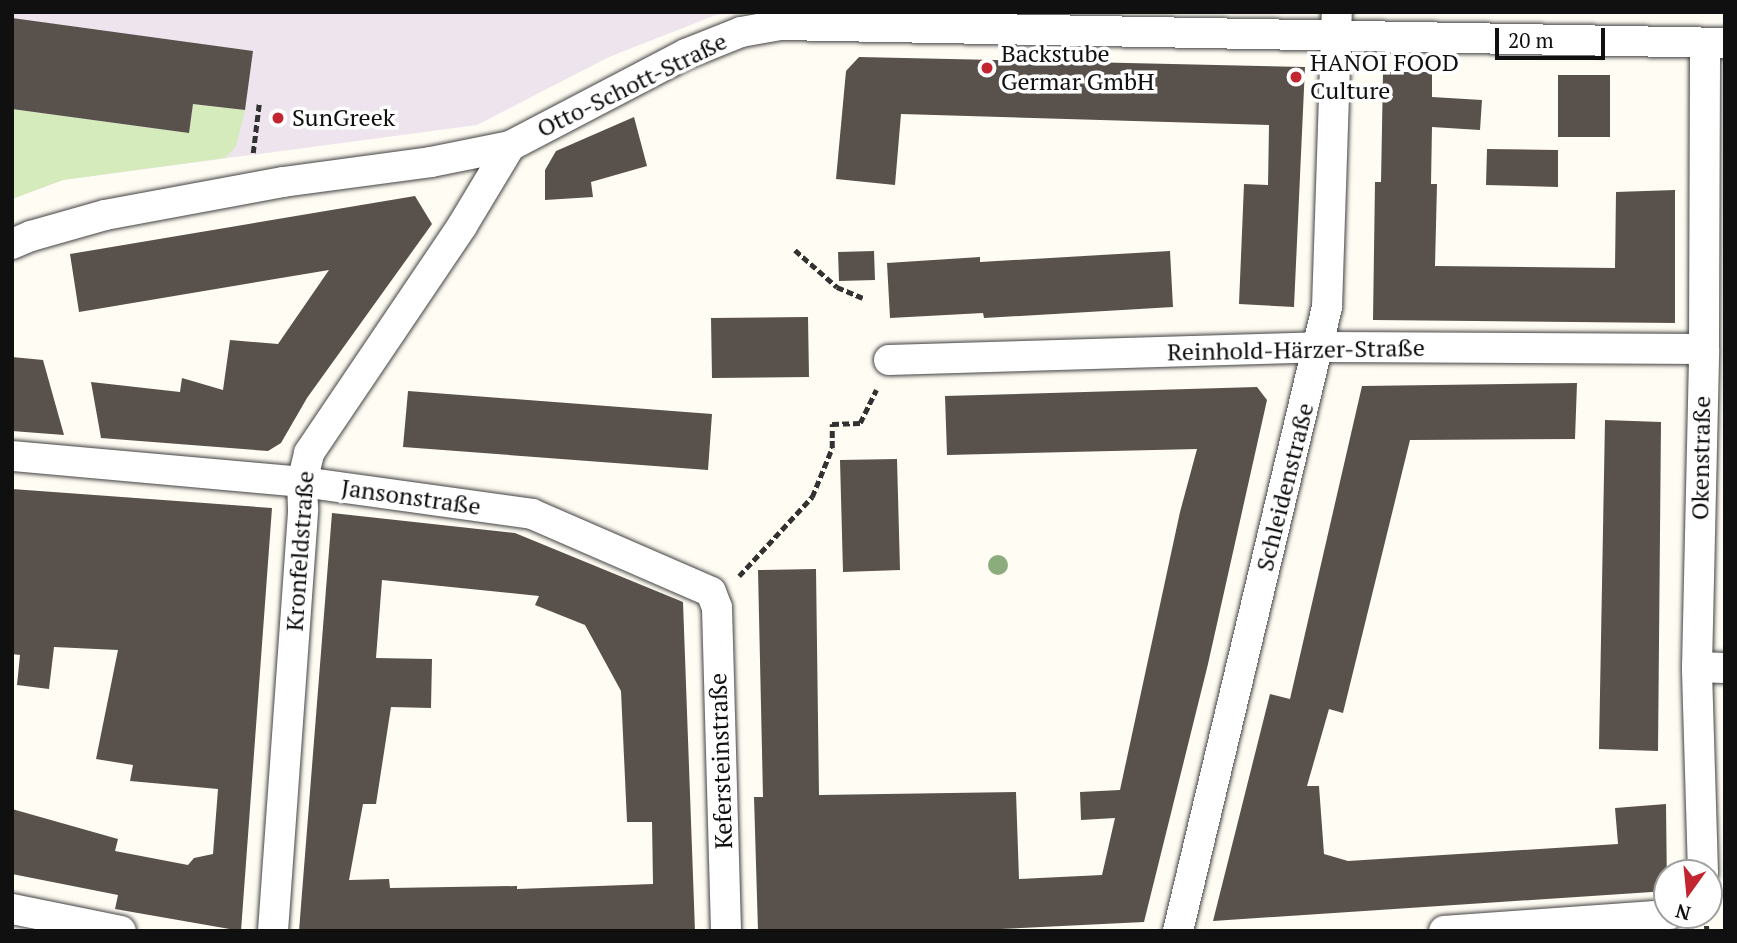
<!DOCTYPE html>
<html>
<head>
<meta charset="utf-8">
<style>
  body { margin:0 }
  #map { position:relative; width:1737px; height:943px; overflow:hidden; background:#fffcf3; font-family:"PT Serif",serif }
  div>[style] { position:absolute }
  .industrial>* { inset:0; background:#ede4ee }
  .green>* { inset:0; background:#d5ebbb }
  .building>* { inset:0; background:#59514c }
  .path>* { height:4.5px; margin-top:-2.25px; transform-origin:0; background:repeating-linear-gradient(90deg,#323232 0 7px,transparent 0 10.5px) }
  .roads { filter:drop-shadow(0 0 2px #434343) drop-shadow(0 0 2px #434343) }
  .minor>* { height:30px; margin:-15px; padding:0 15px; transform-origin:15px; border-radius:15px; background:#fff }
  .trees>* { width:20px; height:20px; margin:-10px; border-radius:50%; background:#8dac7e }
  .dots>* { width:19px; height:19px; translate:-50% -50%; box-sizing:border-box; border:4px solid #fff; border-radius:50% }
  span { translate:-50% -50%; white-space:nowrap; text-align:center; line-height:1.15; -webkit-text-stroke:7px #fff; paint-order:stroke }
  .poi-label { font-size:24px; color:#101010 }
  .left { translate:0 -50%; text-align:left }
  .street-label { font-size:24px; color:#101010 }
  .frame { position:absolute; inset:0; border:14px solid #101010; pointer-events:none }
  .north { position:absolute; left:1653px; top:859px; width:70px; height:70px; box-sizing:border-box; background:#fff; border:2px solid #9f9f9f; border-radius:50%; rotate:195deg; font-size:19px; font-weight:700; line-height:28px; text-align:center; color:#101010 }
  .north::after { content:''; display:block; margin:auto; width:24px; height:32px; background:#c32530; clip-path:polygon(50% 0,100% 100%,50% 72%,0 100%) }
  .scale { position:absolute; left:1495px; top:28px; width:110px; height:32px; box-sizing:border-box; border:4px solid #101010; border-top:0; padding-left:9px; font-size:21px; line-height:24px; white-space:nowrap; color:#101010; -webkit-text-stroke:5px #fff; paint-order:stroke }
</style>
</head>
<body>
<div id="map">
  <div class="industrial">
    <i style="clip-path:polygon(12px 12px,745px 12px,716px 15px,609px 57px,477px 125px,63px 180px,12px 199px)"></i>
  </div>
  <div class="green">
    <i style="clip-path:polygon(193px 104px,245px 110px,236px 147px,225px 158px,63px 180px,12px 199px,12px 109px,189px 133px)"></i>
  </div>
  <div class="building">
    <i style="clip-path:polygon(12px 18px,253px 51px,245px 110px,193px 104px,189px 133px,12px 109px)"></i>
    <i style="clip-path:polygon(859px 57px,1305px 67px,1294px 307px,1239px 304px,1244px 184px,1268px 185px,1269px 125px,901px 114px,895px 185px,836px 179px,846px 71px)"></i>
    <i style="clip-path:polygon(1383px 72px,1432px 72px,1432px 97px,1482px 100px,1480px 130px,1432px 127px,1431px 184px,1437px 184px,1435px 266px,1615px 268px,1616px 192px,1675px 190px,1675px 323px,1373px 320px,1375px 182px,1381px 182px)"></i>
    <i style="clip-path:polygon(1558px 75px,1610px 75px,1610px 137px,1558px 137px)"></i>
    <i style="clip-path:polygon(634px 117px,647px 166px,591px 182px,593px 197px,545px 200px,545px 170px,556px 151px)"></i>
    <i style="clip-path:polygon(1487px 149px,1558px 150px,1558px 187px,1486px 185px)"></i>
    <i style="clip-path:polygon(415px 196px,432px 224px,307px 398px,281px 443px,268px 451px,101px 438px,91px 382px,180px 392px,182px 378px,223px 390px,230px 340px,278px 344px,329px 270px,79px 312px,70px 254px)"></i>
    <i style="clip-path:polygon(874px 251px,875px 280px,839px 281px,838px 252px)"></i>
    <i style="clip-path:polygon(1170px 251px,1173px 307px,984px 318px,983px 313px,890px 318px,887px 263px,980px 257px,980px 262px)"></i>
    <i style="clip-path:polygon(808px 317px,809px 377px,712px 378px,711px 318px)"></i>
    <i style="clip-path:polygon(12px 357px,43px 360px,64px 435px,12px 431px)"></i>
    <i style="clip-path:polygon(1577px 383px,1575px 439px,1410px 440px,1343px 713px,1329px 709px,1307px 786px,1319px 786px,1324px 854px,1348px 861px,1618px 844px,1615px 808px,1666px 804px,1667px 891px,1213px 921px,1270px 694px,1290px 699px,1362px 386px)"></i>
    <i style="clip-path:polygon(1257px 387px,1267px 400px,1208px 664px,1144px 922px,1001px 929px,758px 931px,754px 797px,763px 797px,758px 570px,816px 569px,819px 795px,1016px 792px,1019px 879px,1102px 875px,1115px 818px,1081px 820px,1080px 792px,1120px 790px,1180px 512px,1197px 449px,947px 455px,945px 396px)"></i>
    <i style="clip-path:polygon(408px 391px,712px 414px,708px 470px,403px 447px)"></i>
    <i style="clip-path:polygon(1605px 420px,1661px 422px,1658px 751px,1599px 749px)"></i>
    <i style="clip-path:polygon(897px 459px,900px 570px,843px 572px,840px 460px)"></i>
    <i style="clip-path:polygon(12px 489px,272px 508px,241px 931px,115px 909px,118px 895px,12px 874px,12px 809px,118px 839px,115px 851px,188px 865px,194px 858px,213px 854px,218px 789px,130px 781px,133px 765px,96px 759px,118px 650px,54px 647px,49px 689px,17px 685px,20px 655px,12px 654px)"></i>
    <i style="clip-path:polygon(evenodd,332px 513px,515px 533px,683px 602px,695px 931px,299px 931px,332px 513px,382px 580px,539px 596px,535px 605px,585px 625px,621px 691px,627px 822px,652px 822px,653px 884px,517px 889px,517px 886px,390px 888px,389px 879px,349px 880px,363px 804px,376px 804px,391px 707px,431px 708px,432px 659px,376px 658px,382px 580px)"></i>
  </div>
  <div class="path">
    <i style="left:253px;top:153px;width:49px;rotate:-83deg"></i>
    <i style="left:795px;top:250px;width:56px;rotate:41.4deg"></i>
    <i style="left:837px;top:287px;width:28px;rotate:23deg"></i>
    <i style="left:739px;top:576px;width:108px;rotate:-47.3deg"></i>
    <i style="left:812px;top:497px;width:53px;rotate:-67.8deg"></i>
    <i style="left:832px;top:448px;width:24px;rotate:-90deg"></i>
    <i style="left:832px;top:424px;width:28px;rotate:-2deg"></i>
    <i style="left:860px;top:423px;width:37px;rotate:-64deg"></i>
    <i style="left:1706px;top:915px;width:16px;rotate:86deg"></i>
  </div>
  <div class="roads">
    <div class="minor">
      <i style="left:12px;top:244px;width:21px;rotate:-23deg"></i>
      <i style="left:31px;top:236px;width:77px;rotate:-15.8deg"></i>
      <i style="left:105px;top:215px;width:181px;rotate:-10.5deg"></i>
      <i style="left:283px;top:182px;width:149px;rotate:-7.7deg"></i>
      <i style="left:431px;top:162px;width:81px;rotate:-11.4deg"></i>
      <i style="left:510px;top:146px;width:199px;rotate:-27.6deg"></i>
      <i style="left:686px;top:54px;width:59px;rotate:-21.8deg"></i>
      <i style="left:741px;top:32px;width:40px;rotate:-10deg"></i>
      <i style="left:780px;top:25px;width:945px;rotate:1.09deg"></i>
      <i style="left:889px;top:360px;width:430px;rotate:-1.7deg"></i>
      <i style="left:1319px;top:347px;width:385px;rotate:0.3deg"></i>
      <i style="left:12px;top:456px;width:291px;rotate:5.1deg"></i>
      <i style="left:302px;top:482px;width:232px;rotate:7.9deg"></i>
      <i style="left:532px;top:514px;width:195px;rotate:23.5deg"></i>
      <i style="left:711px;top:592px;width:17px;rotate:69deg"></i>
      <i style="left:717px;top:608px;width:323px;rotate:88.4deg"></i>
      <i style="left:1697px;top:667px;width:28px;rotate:2deg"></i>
      <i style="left:1703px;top:873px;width:206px;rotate:-91.7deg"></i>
      <i style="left:1697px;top:667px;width:318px;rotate:-88.7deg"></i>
      <i style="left:1704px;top:349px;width:306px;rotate:-89.8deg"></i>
      <i style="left:12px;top:909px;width:111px;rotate:11.4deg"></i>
      <i style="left:273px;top:931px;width:423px;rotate:-85.9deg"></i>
      <i style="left:303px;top:509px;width:27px;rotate:-92deg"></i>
      <i style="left:302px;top:482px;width:30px;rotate:-76deg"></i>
      <i style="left:309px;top:453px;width:274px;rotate:-56deg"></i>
      <i style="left:462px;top:226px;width:93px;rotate:-59deg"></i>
      <i style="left:1178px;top:931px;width:642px;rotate:-76.57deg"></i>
      <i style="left:1327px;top:307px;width:295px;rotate:-88.1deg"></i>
      <i style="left:1444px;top:931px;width:225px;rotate:-4.1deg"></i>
    </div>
  </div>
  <div class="trees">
    <i style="left:998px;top:565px"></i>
  </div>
  <div class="dots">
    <i style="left:987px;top:68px;background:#c32530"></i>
    <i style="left:1296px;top:77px;background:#c32530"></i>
    <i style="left:278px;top:118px;background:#c32530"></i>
  </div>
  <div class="poi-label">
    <span class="left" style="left:1001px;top:68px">Backstube<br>Germar GmbH</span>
    <span class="left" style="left:1310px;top:77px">HANOI FOOD<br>Culture</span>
    <span class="left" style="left:292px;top:118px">SunGreek</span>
  </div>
  <div class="street-label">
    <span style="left:632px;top:85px;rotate:-26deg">Otto-Schott-Straße</span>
    <span style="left:1296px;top:350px;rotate:-1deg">Reinhold-Härzer-Straße</span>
    <span style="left:1701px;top:458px;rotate:-89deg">Okenstraße</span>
    <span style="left:1285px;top:487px;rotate:-76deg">Schleidenstraße</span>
    <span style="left:411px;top:497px;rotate:8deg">Jansonstraße</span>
    <span style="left:300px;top:551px;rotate:-86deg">Kronfeldstraße</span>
    <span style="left:721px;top:761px;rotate:-92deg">Kefersteinstraße</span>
  </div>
  <div class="frame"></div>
  <div class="north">N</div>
  <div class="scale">20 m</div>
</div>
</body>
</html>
